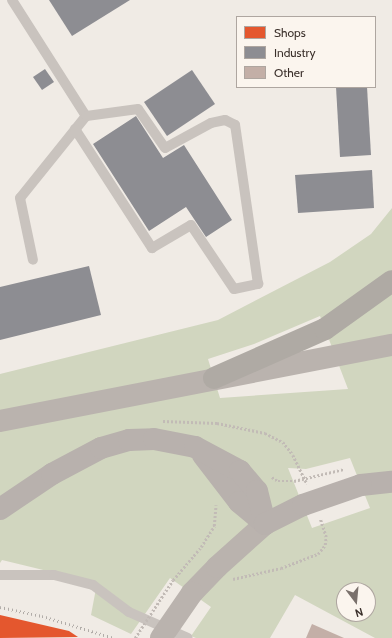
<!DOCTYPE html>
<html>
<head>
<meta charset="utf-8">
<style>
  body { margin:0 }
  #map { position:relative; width:392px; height:638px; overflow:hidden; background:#f0ebe5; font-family:Cabin,sans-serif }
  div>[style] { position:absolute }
  .green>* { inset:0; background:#d1d6bf }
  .shops>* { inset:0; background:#e4572e }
  .industry>* { inset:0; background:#8d8d92 }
  .building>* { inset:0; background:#c3afa7 }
  .path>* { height:2.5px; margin-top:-1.25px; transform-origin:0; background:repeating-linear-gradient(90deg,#c2bbb6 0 2px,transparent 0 4px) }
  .lane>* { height:10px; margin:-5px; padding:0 5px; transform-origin:5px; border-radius:5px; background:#c9c3be }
  .secondary>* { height:22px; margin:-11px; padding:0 11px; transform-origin:11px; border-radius:11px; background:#bab3ae }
  .primary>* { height:22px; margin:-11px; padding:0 11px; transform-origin:11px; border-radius:11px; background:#b8b1ad }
  .highway>* { height:22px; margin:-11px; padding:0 11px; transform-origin:11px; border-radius:11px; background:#afaaa4 }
  .rail>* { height:3px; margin-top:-1.5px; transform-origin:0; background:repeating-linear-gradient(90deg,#b1aca8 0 1px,transparent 0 4px) }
  .path-bridge>* { height:2.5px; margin-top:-1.25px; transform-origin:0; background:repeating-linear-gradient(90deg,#c2bbb6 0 2px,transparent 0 4px) }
  .secondary-bridge>* { height:22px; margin:-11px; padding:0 11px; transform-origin:11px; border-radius:11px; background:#bab3ae }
  .primary-bridge>* { height:22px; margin:-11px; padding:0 11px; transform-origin:11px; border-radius:11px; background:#b8b1ad }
  span { translate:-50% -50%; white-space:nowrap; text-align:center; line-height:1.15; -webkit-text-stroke:4px #fbf5ee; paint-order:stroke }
  .legend { position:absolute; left:236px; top:16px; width:140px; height:72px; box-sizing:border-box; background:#fbf5ee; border:1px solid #aea6a0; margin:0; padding:5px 7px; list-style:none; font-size:12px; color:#3b302b }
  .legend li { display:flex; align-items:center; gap:8px; height:20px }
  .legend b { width:20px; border:1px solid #aea6a0 }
  .north { position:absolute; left:336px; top:582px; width:40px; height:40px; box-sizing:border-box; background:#fbf5ee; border:1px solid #aea6a0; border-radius:50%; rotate:164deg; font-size:11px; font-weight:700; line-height:16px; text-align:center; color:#3b302b }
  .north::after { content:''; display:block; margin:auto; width:14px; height:18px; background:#7a716c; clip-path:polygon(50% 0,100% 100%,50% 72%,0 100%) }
</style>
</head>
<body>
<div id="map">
  <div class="green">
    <i style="clip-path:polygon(evenodd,392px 208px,392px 638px,375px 638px,295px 595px,270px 638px,196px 638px,191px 636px,211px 607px,170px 578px,131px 634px,91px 615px,97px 583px,2px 560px,0 563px,0 374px,218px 320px,330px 262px,371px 234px,392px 208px,320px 316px,348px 389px,220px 398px,208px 359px,254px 344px,320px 316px,392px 208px,350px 458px,370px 508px,312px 528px,288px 468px,306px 469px,350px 458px,392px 208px,344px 590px,368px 590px,368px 614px,344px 614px,344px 590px)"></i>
  </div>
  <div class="shops">
    <i style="clip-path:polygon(0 615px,69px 631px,78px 637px,0 638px)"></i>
  </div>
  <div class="industry">
    <i style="clip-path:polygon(49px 0,130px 0,72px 36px)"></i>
    <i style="clip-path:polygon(45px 69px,54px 82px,42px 90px,33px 77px)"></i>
    <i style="clip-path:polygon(192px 70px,215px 104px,167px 136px,144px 102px)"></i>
    <i style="clip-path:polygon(336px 87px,367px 87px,371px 155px,340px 157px)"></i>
    <i style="clip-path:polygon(136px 116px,163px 158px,184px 145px,232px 220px,206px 237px,186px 207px,149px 231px,93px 144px)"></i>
    <i style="clip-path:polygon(372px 170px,374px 208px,298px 213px,295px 175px)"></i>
    <i style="clip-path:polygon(89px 266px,101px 315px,0 340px,0 287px)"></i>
  </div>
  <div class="building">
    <i style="clip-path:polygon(312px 624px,344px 638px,306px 638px)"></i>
  </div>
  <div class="path">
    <i style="left:163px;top:421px;width:54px;rotate:2.1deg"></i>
    <i style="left:217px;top:423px;width:49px;rotate:11.8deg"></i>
    <i style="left:265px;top:433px;width:20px;rotate:27deg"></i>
    <i style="left:283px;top:442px;width:16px;rotate:52deg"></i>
    <i style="left:293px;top:455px;width:32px;rotate:64deg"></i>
    <i style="left:272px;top:477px;width:7px;rotate:34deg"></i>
    <i style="left:278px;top:481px;width:16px"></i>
    <i style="left:233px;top:579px;width:49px;rotate:-12.9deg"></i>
    <i style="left:281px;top:568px;width:40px;rotate:-21deg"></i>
    <i style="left:318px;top:554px;width:11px;rotate:-52deg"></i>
    <i style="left:325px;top:545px;width:8px;rotate:-83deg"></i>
    <i style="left:326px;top:537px;width:19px;rotate:-108deg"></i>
    <i style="left:173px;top:580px;width:43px;rotate:-49.7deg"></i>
    <i style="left:201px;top:547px;width:25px;rotate:-58deg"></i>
    <i style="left:214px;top:526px;width:21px;rotate:-85deg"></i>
  </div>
  <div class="lane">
    <i style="left:12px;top:0;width:138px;rotate:57.5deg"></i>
    <i style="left:86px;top:116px;width:105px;rotate:128.8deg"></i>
    <i style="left:20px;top:198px;width:63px;rotate:78.2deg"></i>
    <i style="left:75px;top:129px;width:142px;rotate:57.1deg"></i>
    <i style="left:152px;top:248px;width:45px;rotate:-30.5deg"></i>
    <i style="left:191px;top:225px;width:77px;rotate:56.1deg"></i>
    <i style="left:234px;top:289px;width:25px;rotate:-12deg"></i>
    <i style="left:258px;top:284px;width:161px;rotate:-98.2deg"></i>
    <i style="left:235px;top:125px;width:11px;rotate:-153deg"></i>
    <i style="left:225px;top:120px;width:14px;rotate:168deg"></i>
    <i style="left:211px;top:123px;width:52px;rotate:151.5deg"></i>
    <i style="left:165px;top:148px;width:47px;rotate:-124.7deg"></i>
    <i style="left:138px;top:109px;width:52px;rotate:172.3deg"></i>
    <i style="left:0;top:575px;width:54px"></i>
    <i style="left:54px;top:575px;width:40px;rotate:14.4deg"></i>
    <i style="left:93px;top:585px;width:45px;rotate:36.9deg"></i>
    <i style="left:129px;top:612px;width:64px;rotate:23.8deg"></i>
  </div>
  <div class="secondary">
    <i style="left:0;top:421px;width:399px;rotate:-11deg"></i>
    <i style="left:192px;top:593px;width:36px;rotate:-46deg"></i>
    <i style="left:217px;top:567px;width:64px;rotate:-41.9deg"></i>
  </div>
  <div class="primary">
    <i style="left:203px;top:455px;width:59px;rotate:52.5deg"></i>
    <i style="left:239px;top:502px;width:34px;rotate:40deg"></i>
    <i style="left:361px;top:485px;width:31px;rotate:-6deg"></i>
    <i style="left:0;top:509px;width:63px;rotate:-33.9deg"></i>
    <i style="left:52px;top:474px;width:55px;rotate:-28deg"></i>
    <i style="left:101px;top:448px;width:29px;rotate:-16deg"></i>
    <i style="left:129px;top:440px;width:25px;rotate:-2deg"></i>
    <i style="left:154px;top:439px;width:42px;rotate:11deg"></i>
    <i style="left:195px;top:447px;width:51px;rotate:28.1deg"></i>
    <i style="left:240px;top:471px;width:26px;rotate:50deg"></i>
    <i style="left:257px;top:491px;width:34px;rotate:76deg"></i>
    <i style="left:265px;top:524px;width:42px;rotate:-26.6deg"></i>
  </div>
  <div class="highway">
    <i style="left:214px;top:378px;width:121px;rotate:-23.8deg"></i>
    <i style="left:325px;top:329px;width:82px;rotate:-35.6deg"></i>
  </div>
  <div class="rail">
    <i style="left:0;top:607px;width:43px;rotate:12.1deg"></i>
    <i style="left:42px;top:616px;width:75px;rotate:17deg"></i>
  </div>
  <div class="path-bridge">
    <i style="left:294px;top:481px;width:51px;rotate:-13.5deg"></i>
    <i style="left:135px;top:638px;width:69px;rotate:-56.8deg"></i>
  </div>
  <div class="secondary-bridge">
    <i style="left:161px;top:638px;width:55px;rotate:-55.4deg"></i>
  </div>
  <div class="primary-bridge">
    <i style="left:303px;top:505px;width:61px;rotate:-19deg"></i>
  </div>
  <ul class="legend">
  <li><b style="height:11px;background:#e4572e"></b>Shops</li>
  <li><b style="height:11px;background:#8d8d92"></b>Industry</li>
  <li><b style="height:11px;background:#c3afa7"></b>Other</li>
  </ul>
  <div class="north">N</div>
</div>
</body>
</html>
